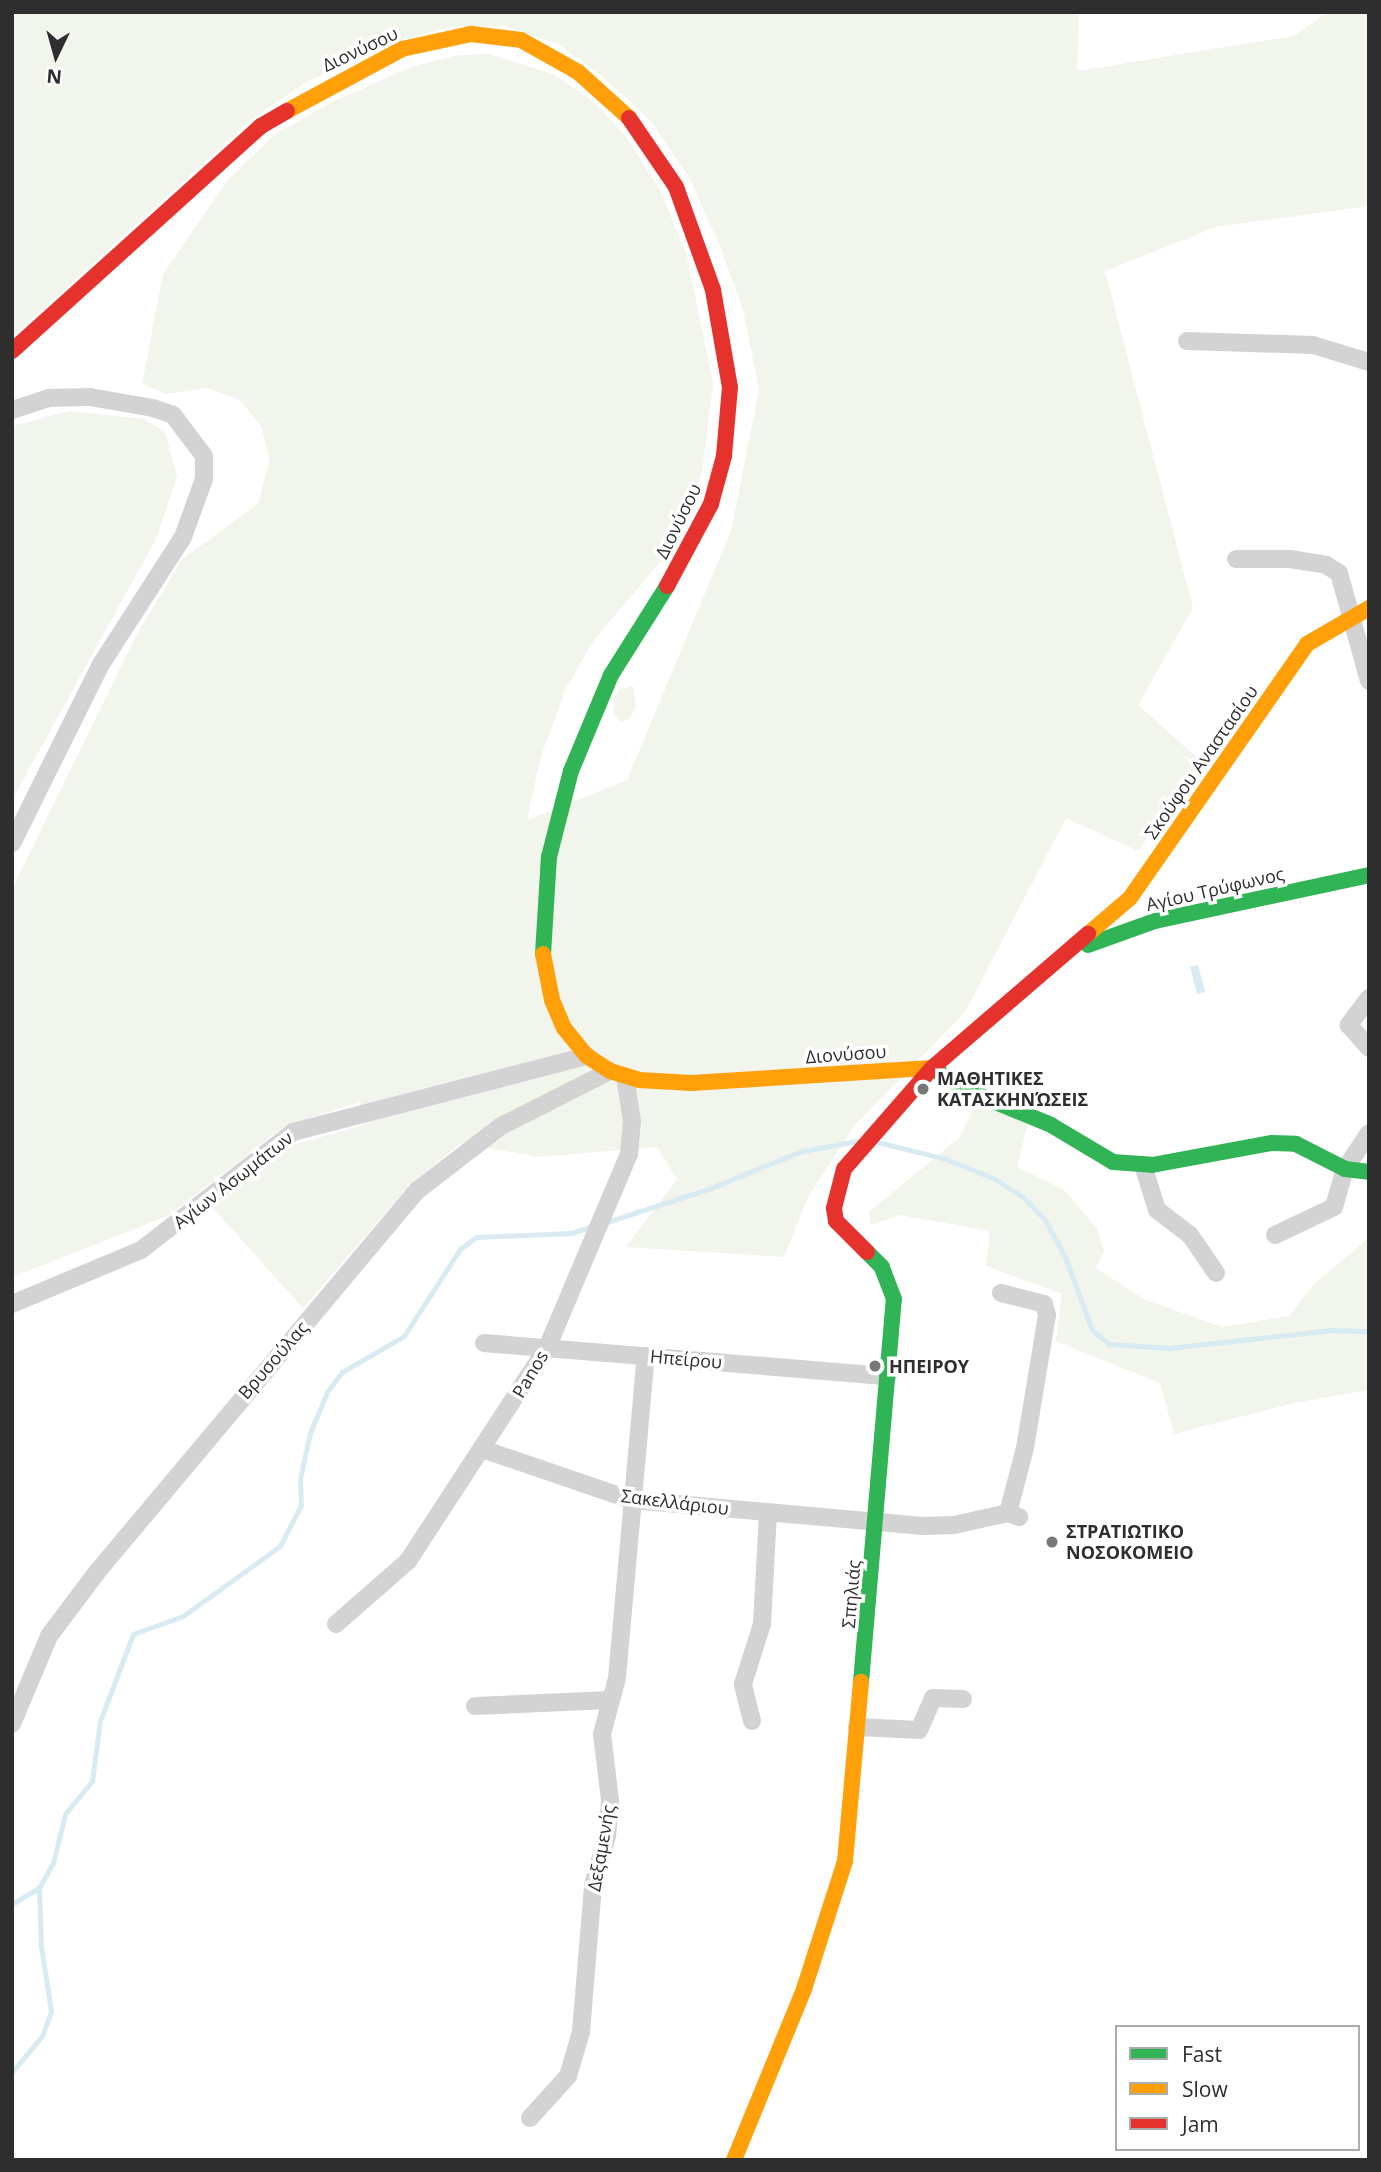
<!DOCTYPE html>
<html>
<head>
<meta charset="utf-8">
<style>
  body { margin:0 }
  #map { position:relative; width:1381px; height:2172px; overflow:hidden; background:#fff; font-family:"Open Sans",sans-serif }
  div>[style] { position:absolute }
  .green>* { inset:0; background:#f2f5eb }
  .water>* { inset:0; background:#d8ebf2 }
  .stream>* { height:5px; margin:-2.5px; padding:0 2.5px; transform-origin:2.5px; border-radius:2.5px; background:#d8ebf2 }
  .street>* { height:18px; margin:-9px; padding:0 9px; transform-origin:9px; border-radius:9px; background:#d3d3d3 }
  .fast>* { height:16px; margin:-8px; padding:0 8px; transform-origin:8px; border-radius:8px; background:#30b455 }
  .slow>* { height:16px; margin:-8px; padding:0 8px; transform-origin:8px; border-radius:8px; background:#ff9f0a }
  .jam>* { height:16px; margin:-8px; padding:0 8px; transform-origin:8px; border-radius:8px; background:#e5322d }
  .dots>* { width:19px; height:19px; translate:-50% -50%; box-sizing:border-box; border:4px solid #fff; border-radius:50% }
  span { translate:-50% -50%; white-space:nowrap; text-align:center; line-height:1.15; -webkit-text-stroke:7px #fff; paint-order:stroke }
  .street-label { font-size:18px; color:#2e2e2e }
  .poi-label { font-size:18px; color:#2e2e2e; font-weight:700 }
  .left { translate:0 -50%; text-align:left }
  .frame { position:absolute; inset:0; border:14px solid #2e2e2e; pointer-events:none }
  .legend { position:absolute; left:1115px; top:2025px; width:245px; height:126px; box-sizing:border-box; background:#fff; border:2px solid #ababab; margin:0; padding:9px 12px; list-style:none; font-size:21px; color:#2e2e2e }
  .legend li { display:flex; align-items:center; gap:14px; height:35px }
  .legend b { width:35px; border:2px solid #ababab }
  .north { position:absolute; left:21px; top:21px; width:70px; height:70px; -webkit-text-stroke:5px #fff; paint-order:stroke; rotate:185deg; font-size:19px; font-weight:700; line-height:28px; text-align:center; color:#2e2e2e }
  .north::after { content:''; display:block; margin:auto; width:24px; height:32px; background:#2e2e2e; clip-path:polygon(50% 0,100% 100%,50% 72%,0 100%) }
</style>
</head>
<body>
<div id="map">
  <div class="green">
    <i style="clip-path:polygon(12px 12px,1079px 12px,1077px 71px,1294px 36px,1328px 12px,1369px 12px,1369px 206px,1216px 227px,1105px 271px,1193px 608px,1138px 705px,1202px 762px,1138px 851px,1066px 818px,965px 1012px,855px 1125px,808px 1197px,784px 1257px,626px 1247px,677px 1179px,657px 1147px,538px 1157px,461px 1143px,409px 1186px,303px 1308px,212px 1207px,292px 1145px,364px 1125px,359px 1102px,285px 1126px,168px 1216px,12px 1277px,12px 889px,136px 636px,182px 559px,258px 504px,270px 460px,261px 426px,240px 400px,208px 388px,166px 394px,142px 384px,163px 274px,227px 181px,274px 135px,332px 102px,411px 67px,459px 55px,489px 54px,553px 74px,594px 102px,626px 137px,660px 190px,687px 256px,713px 384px,702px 473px,666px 555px,594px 640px,567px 686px,541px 756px,527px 820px,627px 780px,731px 531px,759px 390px,743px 310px,721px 249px,691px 181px,652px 122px,600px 74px,556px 43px,505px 26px,449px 27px,375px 47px,302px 85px,253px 118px,12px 337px)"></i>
    <i style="clip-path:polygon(69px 411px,144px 419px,165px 432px,177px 476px,156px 539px,12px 800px,12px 426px)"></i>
    <i style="clip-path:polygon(633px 686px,636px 708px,629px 719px,620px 722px,614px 713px,613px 698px,620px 689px)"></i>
    <i style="clip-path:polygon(977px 1102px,1028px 1124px,1017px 1167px,1064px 1190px,1097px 1228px,1104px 1251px,1096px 1268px,1145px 1300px,1223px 1327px,1289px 1316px,1314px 1284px,1369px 1238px,1369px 1390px,1294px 1403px,1174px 1434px,1160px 1383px,1056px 1341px,1062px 1294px,986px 1266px,990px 1231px,900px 1215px,871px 1225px,869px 1212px,959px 1138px)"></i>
  </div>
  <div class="water">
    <i style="clip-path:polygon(1198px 965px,1205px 992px,1197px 994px,1190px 967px)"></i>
  </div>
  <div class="stream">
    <i style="left:877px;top:1142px;width:71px;rotate:13.8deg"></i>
    <i style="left:946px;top:1159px;width:53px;rotate:22.2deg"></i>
    <i style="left:995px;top:1179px;width:33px;rotate:33deg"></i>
    <i style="left:1023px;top:1197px;width:32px;rotate:46deg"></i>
    <i style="left:1045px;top:1220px;width:42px;rotate:61.6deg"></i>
    <i style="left:1065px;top:1257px;width:78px;rotate:69.7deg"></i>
    <i style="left:1092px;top:1330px;width:22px;rotate:39deg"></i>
    <i style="left:1109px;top:1344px;width:60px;rotate:3.8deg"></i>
    <i style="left:1169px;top:1348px;width:164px;rotate:-6.3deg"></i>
    <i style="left:1332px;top:1330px;width:37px;rotate:2deg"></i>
    <i style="left:604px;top:1223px;width:113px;rotate:-18.1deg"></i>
    <i style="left:711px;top:1188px;width:95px;rotate:-22.2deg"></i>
    <i style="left:799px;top:1152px;width:58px;rotate:-10.9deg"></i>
    <i style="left:12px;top:1904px;width:31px;rotate:-31deg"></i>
    <i style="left:39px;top:1888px;width:29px;rotate:-61deg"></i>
    <i style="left:53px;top:1863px;width:50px;rotate:-76.2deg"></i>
    <i style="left:65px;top:1814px;width:43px;rotate:-50.7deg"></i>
    <i style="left:92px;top:1781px;width:61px;rotate:-82.4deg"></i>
    <i style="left:100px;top:1721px;width:93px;rotate:-69.2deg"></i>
    <i style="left:133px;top:1634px;width:53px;rotate:-19.8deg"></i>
    <i style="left:183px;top:1616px;width:120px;rotate:-35.8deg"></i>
    <i style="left:280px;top:1546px;width:46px;rotate:-62.9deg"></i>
    <i style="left:301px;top:1505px;width:26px;rotate:-92deg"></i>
    <i style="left:300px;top:1479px;width:47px;rotate:-77.7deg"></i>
    <i style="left:310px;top:1433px;width:44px;rotate:-67.5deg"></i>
    <i style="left:327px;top:1392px;width:25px;rotate:-53deg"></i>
    <i style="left:342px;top:1372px;width:72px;rotate:-30.1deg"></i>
    <i style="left:404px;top:1336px;width:103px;rotate:-57.2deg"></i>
    <i style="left:460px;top:1249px;width:20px;rotate:-37deg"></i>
    <i style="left:476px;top:1237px;width:95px;rotate:-2.4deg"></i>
    <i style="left:571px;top:1233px;width:24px;rotate:-17deg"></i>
    <i style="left:12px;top:2072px;width:47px;rotate:-50.2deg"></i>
    <i style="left:42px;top:2036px;width:27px;rotate:-70deg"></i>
    <i style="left:51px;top:2011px;width:66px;rotate:-98.7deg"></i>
    <i style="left:41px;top:1946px;width:58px;rotate:-92deg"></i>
  </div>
  <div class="street">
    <i style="left:1187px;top:341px;width:126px;rotate:1.8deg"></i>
    <i style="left:1313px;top:345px;width:59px;rotate:16.9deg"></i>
    <i style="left:12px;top:410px;width:38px;rotate:-18deg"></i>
    <i style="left:48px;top:398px;width:42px;rotate:-1.4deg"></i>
    <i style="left:90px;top:397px;width:64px;rotate:9.9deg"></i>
    <i style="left:153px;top:408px;width:21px;rotate:19deg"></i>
    <i style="left:173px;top:415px;width:51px;rotate:52.9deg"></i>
    <i style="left:204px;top:456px;width:23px;rotate:90deg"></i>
    <i style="left:204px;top:479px;width:62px;rotate:109.9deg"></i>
    <i style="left:183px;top:537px;width:151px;rotate:122.8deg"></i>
    <i style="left:101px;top:664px;width:200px;rotate:116.4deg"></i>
    <i style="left:1236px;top:559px;width:54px"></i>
    <i style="left:1290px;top:559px;width:36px;rotate:9deg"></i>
    <i style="left:1326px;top:565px;width:15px;rotate:32deg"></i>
    <i style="left:1339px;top:573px;width:112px;rotate:74.5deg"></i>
    <i style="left:1369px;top:998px;width:34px;rotate:127deg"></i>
    <i style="left:1349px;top:1025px;width:30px;rotate:49deg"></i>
    <i style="left:1143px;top:1165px;width:47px;rotate:72.7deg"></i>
    <i style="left:1157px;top:1210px;width:41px;rotate:37.1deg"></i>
    <i style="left:1190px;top:1235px;width:46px;rotate:55.6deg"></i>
    <i style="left:1275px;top:1235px;width:65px;rotate:-25.4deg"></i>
    <i style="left:1334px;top:1207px;width:40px;rotate:-74deg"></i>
    <i style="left:1345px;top:1169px;width:43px;rotate:-56.3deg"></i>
    <i style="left:1001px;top:1293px;width:44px;rotate:14.3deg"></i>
    <i style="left:1044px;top:1304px;width:11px;rotate:75deg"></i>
    <i style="left:1047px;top:1315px;width:135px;rotate:99.4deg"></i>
    <i style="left:1025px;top:1448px;width:67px;rotate:104.7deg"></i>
    <i style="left:12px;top:1304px;width:140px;rotate:-22.7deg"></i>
    <i style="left:141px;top:1250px;width:192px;rotate:-37.8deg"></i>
    <i style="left:293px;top:1132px;width:304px;rotate:-14.5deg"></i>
    <i style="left:484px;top:1343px;width:405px;rotate:4.7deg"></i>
    <i style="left:482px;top:1449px;width:158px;rotate:18.8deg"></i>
    <i style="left:632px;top:1500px;width:292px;rotate:5.1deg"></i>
    <i style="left:923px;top:1526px;width:31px;rotate:-2deg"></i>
    <i style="left:954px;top:1525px;width:55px;rotate:-12.5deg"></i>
    <i style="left:1008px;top:1513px;width:12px;rotate:20deg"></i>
    <i style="left:336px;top:1624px;width:96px;rotate:-41.2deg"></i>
    <i style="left:408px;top:1561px;width:254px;rotate:-56.9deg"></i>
    <i style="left:547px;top:1348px;width:211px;rotate:-67.1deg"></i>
    <i style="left:629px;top:1154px;width:33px;rotate:-85deg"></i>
    <i style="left:632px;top:1121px;width:45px;rotate:-99deg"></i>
    <i style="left:475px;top:1706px;width:136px;rotate:-2.5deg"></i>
    <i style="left:752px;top:1721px;width:38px;rotate:-104deg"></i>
    <i style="left:743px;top:1684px;width:63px;rotate:-72.4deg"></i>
    <i style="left:762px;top:1624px;width:111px;rotate:-86.9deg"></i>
    <i style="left:12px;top:1724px;width:95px;rotate:-67.2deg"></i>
    <i style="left:49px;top:1636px;width:80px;rotate:-53.1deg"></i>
    <i style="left:97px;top:1572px;width:499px;rotate:-50deg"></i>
    <i style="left:418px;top:1190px;width:105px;rotate:-37.6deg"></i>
    <i style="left:501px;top:1126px;width:122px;rotate:-26.8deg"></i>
    <i style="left:857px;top:1727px;width:62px;rotate:2.8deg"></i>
    <i style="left:919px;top:1730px;width:35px;rotate:-66deg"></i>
    <i style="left:933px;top:1698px;width:30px;rotate:2deg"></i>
    <i style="left:530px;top:2118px;width:57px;rotate:-47.9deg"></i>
    <i style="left:568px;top:2076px;width:46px;rotate:-73.5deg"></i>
    <i style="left:581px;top:2032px;width:147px;rotate:-85.3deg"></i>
    <i style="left:593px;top:1885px;width:51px;rotate:-74.1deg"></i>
    <i style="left:607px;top:1836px;width:36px;rotate:-85deg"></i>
    <i style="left:610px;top:1800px;width:66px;rotate:-96.9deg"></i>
    <i style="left:602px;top:1734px;width:58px;rotate:-75deg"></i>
    <i style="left:617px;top:1678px;width:323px;rotate:-84.9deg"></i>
  </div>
  <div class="fast">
    <i style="left:1088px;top:945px;width:71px;rotate:-19.7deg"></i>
    <i style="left:1155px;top:921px;width:219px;rotate:-12.1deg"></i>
    <i style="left:543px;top:954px;width:97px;rotate:-86.5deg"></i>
    <i style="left:549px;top:857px;width:89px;rotate:-75.7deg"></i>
    <i style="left:571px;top:771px;width:104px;rotate:-67.4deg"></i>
    <i style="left:611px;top:675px;width:105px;rotate:-57.8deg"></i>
    <i style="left:932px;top:1068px;width:41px;rotate:32.2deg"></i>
    <i style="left:967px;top:1090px;width:91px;rotate:22.6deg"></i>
    <i style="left:1051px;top:1125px;width:72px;rotate:30.8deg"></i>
    <i style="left:1113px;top:1162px;width:39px;rotate:4deg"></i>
    <i style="left:1152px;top:1165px;width:122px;rotate:-10.4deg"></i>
    <i style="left:1272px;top:1143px;width:24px;rotate:2deg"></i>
    <i style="left:1296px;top:1144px;width:55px;rotate:27deg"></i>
    <i style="left:1345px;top:1169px;width:24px;rotate:7deg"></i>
    <i style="left:861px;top:1682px;width:384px;rotate:-85.1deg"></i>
    <i style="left:894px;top:1299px;width:34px;rotate:-111deg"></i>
    <i style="left:882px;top:1267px;width:21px;rotate:-135deg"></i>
  </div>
  <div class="slow">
    <i style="left:287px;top:111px;width:131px;rotate:-28.3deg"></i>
    <i style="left:402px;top:49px;width:71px;rotate:-12.3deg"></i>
    <i style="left:471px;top:34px;width:50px;rotate:6.8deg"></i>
    <i style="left:521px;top:40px;width:65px;rotate:29.3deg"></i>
    <i style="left:578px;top:72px;width:69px;rotate:42deg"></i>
    <i style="left:1088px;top:934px;width:55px;rotate:-40.6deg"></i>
    <i style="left:1130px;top:898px;width:310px;rotate:-55.1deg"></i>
    <i style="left:1307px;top:644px;width:72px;rotate:-30.1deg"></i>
    <i style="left:543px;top:954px;width:47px;rotate:78.9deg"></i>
    <i style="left:552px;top:1000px;width:30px;rotate:67deg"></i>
    <i style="left:564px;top:1028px;width:36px;rotate:51deg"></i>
    <i style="left:587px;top:1056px;width:27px;rotate:33deg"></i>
    <i style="left:610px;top:1071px;width:30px;rotate:17deg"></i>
    <i style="left:639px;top:1080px;width:52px;rotate:3.3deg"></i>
    <i style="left:691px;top:1083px;width:241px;rotate:-3.6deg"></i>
    <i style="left:734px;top:2160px;width:185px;rotate:-67.7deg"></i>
    <i style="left:804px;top:1989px;width:134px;rotate:-72.2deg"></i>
    <i style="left:845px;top:1861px;width:180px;rotate:-84.9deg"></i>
  </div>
  <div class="jam">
    <i style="left:629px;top:118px;width:83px;rotate:55.7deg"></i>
    <i style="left:676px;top:187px;width:109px;rotate:70.2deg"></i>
    <i style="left:713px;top:290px;width:98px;rotate:80.1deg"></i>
    <i style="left:730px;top:387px;width:69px;rotate:95deg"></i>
    <i style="left:724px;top:456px;width:50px;rotate:105.2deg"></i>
    <i style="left:711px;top:504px;width:93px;rotate:118.2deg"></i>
    <i style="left:12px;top:351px;width:336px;rotate:-42.1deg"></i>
    <i style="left:261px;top:126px;width:30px;rotate:-30deg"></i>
    <i style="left:867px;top:1252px;width:44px;rotate:-135deg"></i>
    <i style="left:836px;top:1221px;width:13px;rotate:-99deg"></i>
    <i style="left:834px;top:1208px;width:40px;rotate:-75.6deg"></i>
    <i style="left:844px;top:1169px;width:134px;rotate:-48.9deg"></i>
    <i style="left:932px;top:1068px;width:206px;rotate:-40.7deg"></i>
  </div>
  <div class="dots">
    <i style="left:923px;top:1089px;background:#777"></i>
    <i style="left:875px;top:1366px;background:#777"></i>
    <i style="left:1052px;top:1542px;background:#777"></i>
  </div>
  <div class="street-label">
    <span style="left:360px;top:49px;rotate:-25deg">Διονύσου</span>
    <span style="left:678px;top:521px;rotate:-64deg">Διονύσου</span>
    <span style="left:1201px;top:762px;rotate:-55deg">Σκούφου Αναστασίου</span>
    <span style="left:1215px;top:889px;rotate:-13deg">Αγίου Τρύφωνος</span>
    <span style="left:846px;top:1054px;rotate:-4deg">Διονύσου</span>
    <span style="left:233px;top:1180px;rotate:-38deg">Αγίων Ασωμάτων</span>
    <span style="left:686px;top:1359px;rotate:5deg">Ηπείρου</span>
    <span style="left:273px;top:1360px;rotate:-49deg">Βρυσούλας</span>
    <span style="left:530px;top:1374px;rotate:-59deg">Panos</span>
    <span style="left:675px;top:1502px;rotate:7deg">Σακελλάριου</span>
    <span style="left:851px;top:1594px;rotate:-85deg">Σπηλιάς</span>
    <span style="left:601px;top:1848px;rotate:-80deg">Δεξαμενής</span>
  </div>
  <div class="poi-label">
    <span class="left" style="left:937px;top:1089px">ΜΑΘΗΤΙΚΕΣ<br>ΚΑΤΑΣΚΗΝΏΣΕΙΣ</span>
    <span class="left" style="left:889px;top:1366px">ΗΠΕΙΡΟΥ</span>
    <span class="left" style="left:1066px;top:1542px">ΣΤΡΑΤΙΩΤΙΚΟ<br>ΝΟΣΟΚΟΜΕΙΟ</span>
  </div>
  <div class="frame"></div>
  <ul class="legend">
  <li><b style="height:9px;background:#30b455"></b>Fast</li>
  <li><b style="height:9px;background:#ff9f0a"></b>Slow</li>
  <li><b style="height:9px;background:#e5322d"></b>Jam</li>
  </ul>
  <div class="north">N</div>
</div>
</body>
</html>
